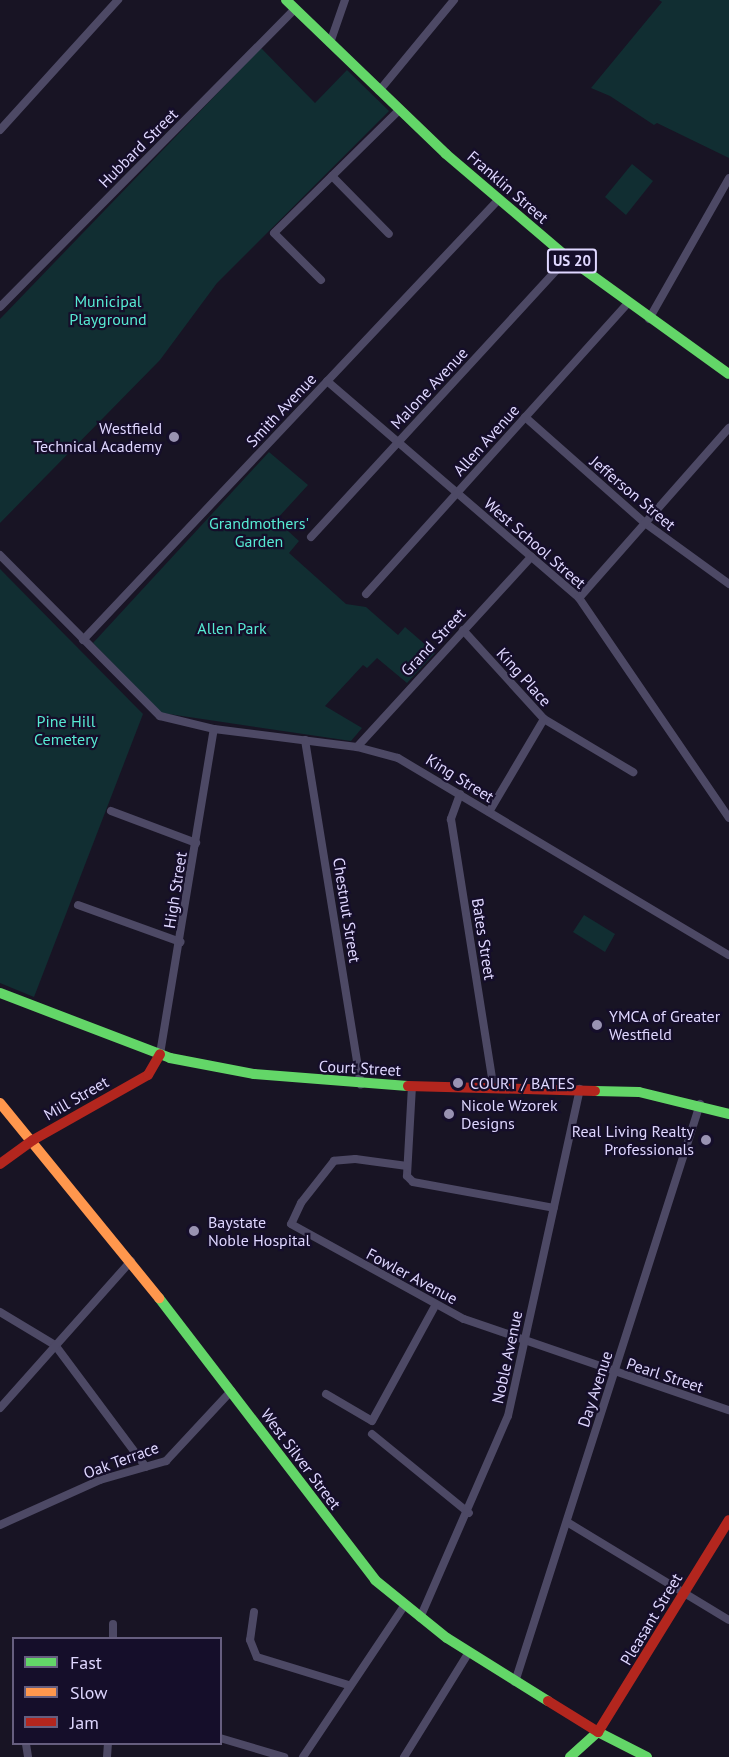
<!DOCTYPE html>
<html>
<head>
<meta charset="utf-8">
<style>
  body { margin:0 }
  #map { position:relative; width:729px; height:1757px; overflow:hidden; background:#181424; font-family:"PT Sans",sans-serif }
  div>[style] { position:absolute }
  .green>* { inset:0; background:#112e32 }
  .street>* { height:8px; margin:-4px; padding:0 4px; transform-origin:4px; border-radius:4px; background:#4d4965 }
  .fast>* { height:10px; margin:-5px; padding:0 5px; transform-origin:5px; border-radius:5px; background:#63d668 }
  .slow>* { height:10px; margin:-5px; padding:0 5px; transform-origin:5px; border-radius:5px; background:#ff974d }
  .jam>* { height:10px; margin:-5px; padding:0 5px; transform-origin:5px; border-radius:5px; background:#b3261e }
  .dots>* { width:16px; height:16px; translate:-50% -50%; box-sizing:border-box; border:3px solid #150e2a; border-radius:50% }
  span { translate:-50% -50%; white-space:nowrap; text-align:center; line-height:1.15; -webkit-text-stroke:4.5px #150e2a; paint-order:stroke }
  .shield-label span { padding:2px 4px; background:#150e2a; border:2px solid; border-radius:4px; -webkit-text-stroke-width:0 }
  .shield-label { font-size:15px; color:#dfd7ff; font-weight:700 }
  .street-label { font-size:16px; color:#dfd7ff }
  .park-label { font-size:16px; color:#57ead3 }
  .poi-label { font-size:16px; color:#dfd7ff }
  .right { translate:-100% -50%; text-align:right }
  .left { translate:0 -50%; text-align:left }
  .legend { position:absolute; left:12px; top:1637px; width:210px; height:108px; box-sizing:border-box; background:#150e2a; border:2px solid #665e7f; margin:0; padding:8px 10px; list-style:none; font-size:18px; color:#dfd7ff }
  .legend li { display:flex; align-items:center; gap:12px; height:30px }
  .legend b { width:30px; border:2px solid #665e7f }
</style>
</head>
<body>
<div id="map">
  <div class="green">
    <i style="clip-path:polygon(659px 0,729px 0,729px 158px,657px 123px,654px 125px,610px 96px,591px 88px,662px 2px)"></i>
    <i style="clip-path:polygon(261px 48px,315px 103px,347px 70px,389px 111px,217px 283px,160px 360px,0 523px,0 319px)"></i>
    <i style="clip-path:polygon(632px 164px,653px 181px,626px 215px,605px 197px)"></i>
    <i style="clip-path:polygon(269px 452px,308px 485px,276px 520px,299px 541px,289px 553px,346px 604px,366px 607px,398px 635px,405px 627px,435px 653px,407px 683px,377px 658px,367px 668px,363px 665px,325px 706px,362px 728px,351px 741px,162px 713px,93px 643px)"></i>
    <i style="clip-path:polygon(0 569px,143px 714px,34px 997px,0 983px)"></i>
    <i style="clip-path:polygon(584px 915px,615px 934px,605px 952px,573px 932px)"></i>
  </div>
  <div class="street">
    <i style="left:330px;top:43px;width:46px;rotate:-70.8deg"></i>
    <i style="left:379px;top:91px;width:118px;rotate:-50.5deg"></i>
    <i style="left:0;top:130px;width:176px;rotate:-47.8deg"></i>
    <i style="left:332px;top:176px;width:81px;rotate:45.5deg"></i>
    <i style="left:321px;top:280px;width:66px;rotate:-135deg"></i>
    <i style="left:274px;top:233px;width:175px;rotate:-44.5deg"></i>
    <i style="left:0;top:307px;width:419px;rotate:-45.3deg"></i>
    <i style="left:649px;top:319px;width:162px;rotate:-60.4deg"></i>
    <i style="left:327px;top:381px;width:333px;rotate:40.7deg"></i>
    <i style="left:579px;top:598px;width:266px;rotate:55.7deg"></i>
    <i style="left:525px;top:417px;width:160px;rotate:41.5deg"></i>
    <i style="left:645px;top:523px;width:104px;rotate:36deg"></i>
    <i style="left:311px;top:537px;width:379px;rotate:-47.4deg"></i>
    <i style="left:0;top:555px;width:227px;rotate:45.2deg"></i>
    <i style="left:160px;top:716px;width:56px;rotate:13.5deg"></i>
    <i style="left:214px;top:729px;width:144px;rotate:7.2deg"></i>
    <i style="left:357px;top:747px;width:42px;rotate:15deg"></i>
    <i style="left:398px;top:758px;width:385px;rotate:30.8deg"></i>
    <i style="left:366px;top:594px;width:390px;rotate:-48deg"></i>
    <i style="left:579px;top:598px;width:227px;rotate:-48.6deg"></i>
    <i style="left:463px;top:630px;width:120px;rotate:47.7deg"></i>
    <i style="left:544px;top:719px;width:104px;rotate:30.8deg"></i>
    <i style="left:83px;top:640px;width:606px;rotate:-46.67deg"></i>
    <i style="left:305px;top:740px;width:349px;rotate:80.8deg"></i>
    <i style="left:357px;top:747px;width:258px;rotate:-47.5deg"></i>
    <i style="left:460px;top:794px;width:27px;rotate:110deg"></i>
    <i style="left:451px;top:819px;width:273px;rotate:81deg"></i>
    <i style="left:111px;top:811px;width:91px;rotate:20.6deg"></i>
    <i style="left:489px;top:812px;width:108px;rotate:-59.4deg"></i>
    <i style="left:78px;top:905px;width:109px;rotate:19.9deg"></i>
    <i style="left:160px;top:1054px;width:329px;rotate:-80.6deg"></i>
    <i style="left:412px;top:1086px;width:90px;rotate:93.2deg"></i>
    <i style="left:407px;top:1176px;width:8px;rotate:45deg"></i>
    <i style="left:413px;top:1182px;width:143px;rotate:10.4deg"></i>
    <i style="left:407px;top:1166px;width:52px;rotate:-172.3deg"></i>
    <i style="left:355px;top:1159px;width:21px;rotate:175deg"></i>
    <i style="left:334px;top:1161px;width:53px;rotate:128.2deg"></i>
    <i style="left:301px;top:1203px;width:23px;rotate:115deg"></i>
    <i style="left:291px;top:1224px;width:197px;rotate:28.8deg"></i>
    <i style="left:464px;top:1319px;width:280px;rotate:19deg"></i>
    <i style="left:0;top:1312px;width:64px;rotate:31deg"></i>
    <i style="left:55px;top:1345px;width:152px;rotate:53.3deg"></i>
    <i style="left:326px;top:1394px;width:53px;rotate:30.4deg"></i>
    <i style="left:372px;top:1421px;width:133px;rotate:-61.3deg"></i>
    <i style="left:0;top:1408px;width:197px;rotate:-48.3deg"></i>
    <i style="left:372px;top:1434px;width:125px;rotate:39.2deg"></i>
    <i style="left:567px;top:1522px;width:189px;rotate:31.2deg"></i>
    <i style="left:0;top:1525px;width:110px;rotate:-24.2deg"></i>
    <i style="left:100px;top:1480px;width:69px;rotate:-16.1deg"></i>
    <i style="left:166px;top:1461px;width:96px;rotate:-47.1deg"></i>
    <i style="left:254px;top:1612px;width:28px;rotate:98deg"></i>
    <i style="left:250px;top:1640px;width:18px;rotate:68deg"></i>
    <i style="left:257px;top:1657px;width:95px;rotate:17.1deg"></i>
    <i style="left:420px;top:1618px;width:220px;rotate:-66.5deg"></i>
    <i style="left:508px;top:1416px;width:335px;rotate:-77.6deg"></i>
    <i style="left:113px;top:1638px;width:14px;rotate:-90deg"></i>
    <i style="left:515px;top:1682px;width:607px;rotate:-72.25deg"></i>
    <i style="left:220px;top:1738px;width:67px;rotate:16.5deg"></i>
    <i style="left:26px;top:1744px;width:13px;rotate:81deg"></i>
    <i style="left:107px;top:1757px;width:13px;rotate:-86deg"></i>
    <i style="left:303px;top:1757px;width:182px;rotate:-56.2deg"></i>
    <i style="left:404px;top:1757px;width:123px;rotate:-58.2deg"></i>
  </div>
  <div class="fast">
    <i style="left:286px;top:0;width:222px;rotate:43.9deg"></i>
    <i style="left:446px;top:154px;width:160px;rotate:40.4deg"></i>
    <i style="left:568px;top:258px;width:198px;rotate:35.8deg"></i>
    <i style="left:0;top:993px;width:182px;rotate:20.9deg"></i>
    <i style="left:170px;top:1058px;width:86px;rotate:10.8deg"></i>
    <i style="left:254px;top:1074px;width:154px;rotate:4.5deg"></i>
    <i style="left:595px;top:1091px;width:44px;rotate:1.3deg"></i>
    <i style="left:639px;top:1092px;width:93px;rotate:13.7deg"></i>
    <i style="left:159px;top:1298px;width:355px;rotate:52.5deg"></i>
    <i style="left:375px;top:1580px;width:92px;rotate:38.9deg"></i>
    <i style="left:447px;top:1638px;width:119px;rotate:32deg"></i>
    <i style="left:570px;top:1757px;width:38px;rotate:-42deg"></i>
    <i style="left:598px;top:1732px;width:55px;rotate:27deg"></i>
  </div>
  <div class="slow">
    <i style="left:0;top:1103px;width:252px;rotate:50.8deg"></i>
  </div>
  <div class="jam">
    <i style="left:408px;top:1086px;width:187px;rotate:1.5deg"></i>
    <i style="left:0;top:1164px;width:41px;rotate:-36deg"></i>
    <i style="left:33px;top:1140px;width:132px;rotate:-29.5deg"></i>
    <i style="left:148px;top:1075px;width:24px;rotate:-60deg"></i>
    <i style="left:548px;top:1701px;width:59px;rotate:31.8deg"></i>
    <i style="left:598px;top:1732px;width:249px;rotate:-58.3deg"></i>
  </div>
  <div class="dots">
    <i style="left:174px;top:437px;background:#9993b2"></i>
    <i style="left:597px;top:1025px;background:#9993b2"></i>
    <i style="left:458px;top:1083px;background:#9993b2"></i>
    <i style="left:449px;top:1114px;background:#9993b2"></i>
    <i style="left:706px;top:1140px;background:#9993b2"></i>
    <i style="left:194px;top:1231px;background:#9993b2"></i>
  </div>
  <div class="shield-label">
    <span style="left:572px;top:261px">US 20</span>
  </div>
  <div class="street-label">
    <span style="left:138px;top:148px;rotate:-45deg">Hubbard Street</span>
    <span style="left:508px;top:187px;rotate:41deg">Franklin Street</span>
    <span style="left:429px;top:388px;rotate:-47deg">Malone Avenue</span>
    <span style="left:281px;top:410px;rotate:-47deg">Smith Avenue</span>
    <span style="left:486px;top:440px;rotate:-48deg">Allen Avenue</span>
    <span style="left:633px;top:493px;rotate:40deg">Jefferson Street</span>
    <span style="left:535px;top:543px;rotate:41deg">West School Street</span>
    <span style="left:433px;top:642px;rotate:-47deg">Grand Street</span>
    <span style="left:524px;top:677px;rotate:48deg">King Place</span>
    <span style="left:460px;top:778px;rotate:32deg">King Street</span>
    <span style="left:175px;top:890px;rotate:-81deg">High Street</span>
    <span style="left:347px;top:910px;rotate:81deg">Chestnut Street</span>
    <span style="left:484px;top:939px;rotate:81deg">Bates Street</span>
    <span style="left:360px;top:1068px;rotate:3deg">Court Street</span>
    <span style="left:76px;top:1098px;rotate:-30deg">Mill Street</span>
    <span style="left:412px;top:1276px;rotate:28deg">Fowler Avenue</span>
    <span style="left:507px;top:1357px;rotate:-78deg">Noble Avenue</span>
    <span style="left:665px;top:1375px;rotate:18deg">Pearl Street</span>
    <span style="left:595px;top:1389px;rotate:-72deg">Day Avenue</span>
    <span style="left:301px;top:1459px;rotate:53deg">West Silver Street</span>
    <span style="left:121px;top:1460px;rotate:-20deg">Oak Terrace</span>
    <span style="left:651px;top:1619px;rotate:-59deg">Pleasant Street</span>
  </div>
  <div class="park-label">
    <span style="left:108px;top:310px">Municipal<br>Playground</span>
    <span style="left:259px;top:532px">Grandmothers'<br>Garden</span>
    <span style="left:232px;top:628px">Allen Park</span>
    <span style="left:66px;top:730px">Pine Hill<br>Cemetery</span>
  </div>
  <div class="poi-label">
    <span class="right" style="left:162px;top:437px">Westfield<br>Technical Academy</span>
    <span class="left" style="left:609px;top:1025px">YMCA of Greater<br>Westfield</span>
    <span class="left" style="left:470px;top:1083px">COURT / BATES</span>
    <span class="left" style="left:461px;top:1114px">Nicole Wzorek<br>Designs</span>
    <span class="right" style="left:694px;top:1140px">Real Living Realty<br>Professionals</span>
    <span class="left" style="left:208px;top:1231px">Baystate<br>Noble Hospital</span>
  </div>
  <ul class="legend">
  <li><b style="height:8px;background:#63d668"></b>Fast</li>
  <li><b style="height:8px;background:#ff974d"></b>Slow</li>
  <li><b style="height:8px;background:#b3261e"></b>Jam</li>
  </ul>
</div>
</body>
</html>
